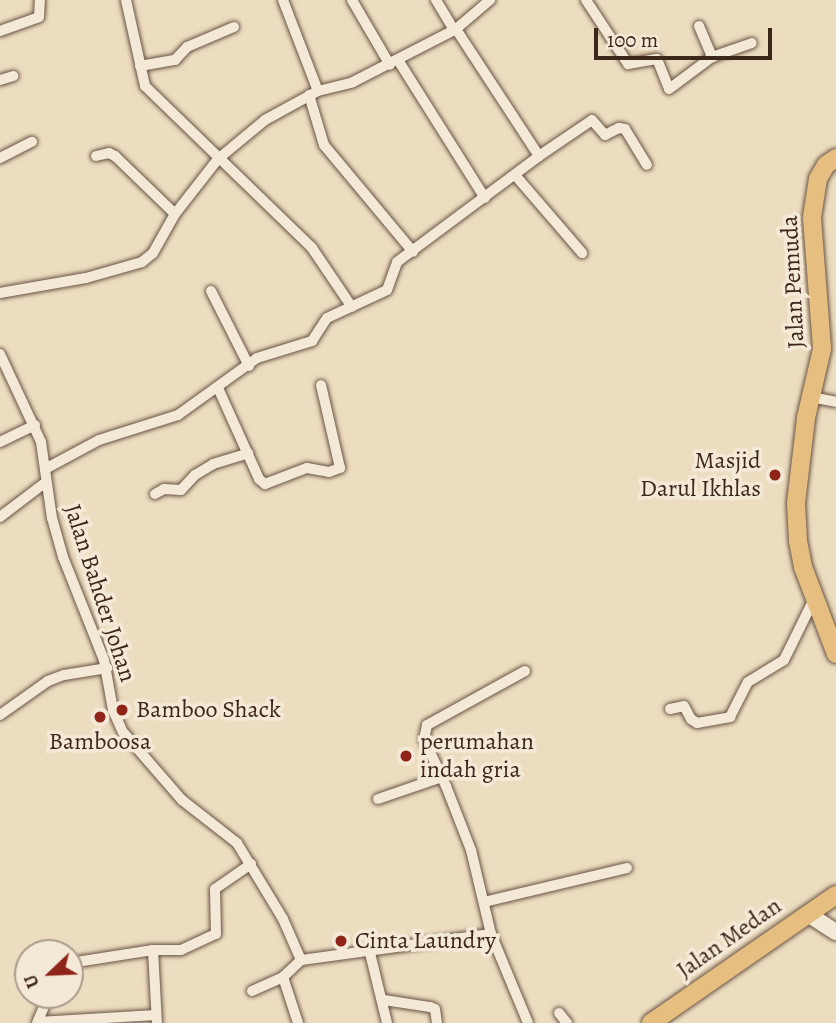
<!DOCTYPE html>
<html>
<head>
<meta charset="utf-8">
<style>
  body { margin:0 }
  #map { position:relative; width:836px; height:1023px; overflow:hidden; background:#edddc0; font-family:Alegreya,serif }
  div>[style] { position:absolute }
  .roads { filter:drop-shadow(0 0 2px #695444) drop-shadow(0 0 2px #695444) }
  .street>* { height:10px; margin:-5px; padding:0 5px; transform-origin:5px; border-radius:5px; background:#f3e9d6 }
  .secondary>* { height:16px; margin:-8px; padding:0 8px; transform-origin:8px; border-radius:8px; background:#f3e9d6 }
  .primary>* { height:18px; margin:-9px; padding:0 9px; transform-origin:9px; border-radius:9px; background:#e6be80 }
  .dots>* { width:19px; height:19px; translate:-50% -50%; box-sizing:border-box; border:4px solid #f3e9d6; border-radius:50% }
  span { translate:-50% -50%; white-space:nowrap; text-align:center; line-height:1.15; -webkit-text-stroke:7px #f3e9d6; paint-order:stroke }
  .street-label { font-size:24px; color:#3d261a }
  .poi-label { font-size:24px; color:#3d261a }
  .right { translate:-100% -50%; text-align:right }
  .left { translate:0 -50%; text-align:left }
  .north { position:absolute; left:14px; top:939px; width:70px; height:70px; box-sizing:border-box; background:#f3e9d6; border:2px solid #aa9b8b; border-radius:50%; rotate:247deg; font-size:19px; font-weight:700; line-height:28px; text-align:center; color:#3d261a }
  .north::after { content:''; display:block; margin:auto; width:24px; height:32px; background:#8f2418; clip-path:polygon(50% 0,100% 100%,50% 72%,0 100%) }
  .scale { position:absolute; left:594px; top:28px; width:178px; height:32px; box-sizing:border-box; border:4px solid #3d261a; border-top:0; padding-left:9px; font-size:21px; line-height:24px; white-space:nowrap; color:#3d261a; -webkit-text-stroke:5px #f3e9d6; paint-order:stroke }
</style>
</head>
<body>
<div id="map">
  <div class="roads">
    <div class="street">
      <i style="left:126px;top:0;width:88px;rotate:77.5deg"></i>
      <i style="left:145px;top:86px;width:233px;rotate:44.1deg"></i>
      <i style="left:312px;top:248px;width:71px;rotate:55.9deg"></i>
      <i style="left:283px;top:0;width:97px;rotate:69deg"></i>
      <i style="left:352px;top:0;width:75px;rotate:59.7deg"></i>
      <i style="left:436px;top:0;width:35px;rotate:59deg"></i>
      <i style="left:586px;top:0;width:77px;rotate:56.7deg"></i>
      <i style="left:628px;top:64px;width:29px;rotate:-10deg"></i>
      <i style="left:657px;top:59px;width:32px;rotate:68deg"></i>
      <i style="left:669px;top:89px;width:54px;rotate:-36.7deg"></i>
      <i style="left:712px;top:57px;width:42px;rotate:-19.3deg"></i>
      <i style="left:699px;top:26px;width:34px;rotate:67deg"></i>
      <i style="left:0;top:31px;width:41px;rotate:-19.7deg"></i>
      <i style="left:39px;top:17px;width:17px;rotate:-87deg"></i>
      <i style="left:398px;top:60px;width:163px;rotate:57.8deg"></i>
      <i style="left:140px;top:66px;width:36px;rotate:-10deg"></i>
      <i style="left:175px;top:60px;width:18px;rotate:-47deg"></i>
      <i style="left:187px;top:47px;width:51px;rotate:-23.1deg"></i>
      <i style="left:0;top:80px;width:14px;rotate:-17deg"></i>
      <i style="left:309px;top:95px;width:52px;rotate:73.3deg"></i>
      <i style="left:324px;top:145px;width:139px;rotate:50.2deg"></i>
      <i style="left:96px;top:156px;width:13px;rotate:-13deg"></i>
      <i style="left:109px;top:153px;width:7px;rotate:27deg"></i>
      <i style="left:115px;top:156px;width:83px;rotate:44deg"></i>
      <i style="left:539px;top:156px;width:64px;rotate:-34.2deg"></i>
      <i style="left:592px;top:120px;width:20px;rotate:49deg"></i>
      <i style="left:605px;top:135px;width:16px;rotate:-27deg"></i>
      <i style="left:619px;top:128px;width:6px;rotate:9deg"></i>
      <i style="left:625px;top:129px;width:42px;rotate:58.6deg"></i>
      <i style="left:0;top:158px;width:36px;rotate:-27deg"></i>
      <i style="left:515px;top:175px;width:103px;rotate:49.3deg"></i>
      <i style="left:211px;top:291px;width:84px;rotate:63.1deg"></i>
      <i style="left:0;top:293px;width:87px;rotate:-9.9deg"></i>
      <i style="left:86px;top:278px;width:58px;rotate:-15.9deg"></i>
      <i style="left:142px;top:262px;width:14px;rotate:-39deg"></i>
      <i style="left:153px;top:253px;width:45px;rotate:-60.6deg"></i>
      <i style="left:175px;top:214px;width:70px;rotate:-52deg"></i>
      <i style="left:218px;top:159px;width:61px;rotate:-39.7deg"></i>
      <i style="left:265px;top:120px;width:60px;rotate:-28.7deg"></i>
      <i style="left:318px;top:91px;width:36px;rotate:-14deg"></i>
      <i style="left:353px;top:82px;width:116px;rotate:-27.2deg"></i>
      <i style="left:0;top:354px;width:97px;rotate:65deg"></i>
      <i style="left:41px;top:442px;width:77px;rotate:81.8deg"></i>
      <i style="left:52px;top:518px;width:41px;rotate:74.2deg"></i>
      <i style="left:63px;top:557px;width:111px;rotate:68.3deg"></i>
      <i style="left:104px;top:660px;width:51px;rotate:79.8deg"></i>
      <i style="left:113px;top:710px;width:24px;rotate:66deg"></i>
      <i style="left:123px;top:732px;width:90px;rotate:49.1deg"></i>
      <i style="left:182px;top:800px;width:70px;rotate:38deg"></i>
      <i style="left:237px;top:843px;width:89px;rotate:58.8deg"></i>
      <i style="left:283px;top:919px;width:45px;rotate:66.3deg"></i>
      <i style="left:301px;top:960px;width:192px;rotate:-7.8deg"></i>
      <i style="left:218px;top:388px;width:100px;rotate:65.7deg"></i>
      <i style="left:259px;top:479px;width:8px;rotate:40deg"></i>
      <i style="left:265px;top:484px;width:45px;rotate:-20.9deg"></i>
      <i style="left:307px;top:468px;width:22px;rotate:10deg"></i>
      <i style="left:329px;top:472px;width:12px;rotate:-20deg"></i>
      <i style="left:340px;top:468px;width:85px;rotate:-102.9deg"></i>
      <i style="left:811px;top:397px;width:25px;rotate:11deg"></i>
      <i style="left:0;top:442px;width:39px;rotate:-26deg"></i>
      <i style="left:45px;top:469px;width:61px;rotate:-28.2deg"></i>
      <i style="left:99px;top:440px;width:83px;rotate:-17.6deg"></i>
      <i style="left:178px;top:415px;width:97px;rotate:-35.8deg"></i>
      <i style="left:257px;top:358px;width:58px;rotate:-17.2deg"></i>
      <i style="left:312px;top:341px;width:27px;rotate:-57deg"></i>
      <i style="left:327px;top:318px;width:66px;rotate:-25deg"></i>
      <i style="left:387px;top:290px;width:30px;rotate:-70deg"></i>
      <i style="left:397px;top:262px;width:177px;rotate:-36.7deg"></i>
      <i style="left:539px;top:156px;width:152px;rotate:-123.2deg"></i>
      <i style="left:456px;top:29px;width:45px;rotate:-40.5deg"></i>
      <i style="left:155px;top:494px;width:10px;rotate:-29deg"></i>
      <i style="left:164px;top:489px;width:17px;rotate:3deg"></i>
      <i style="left:181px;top:490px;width:21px;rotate:-47deg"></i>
      <i style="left:195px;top:475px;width:21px;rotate:-31deg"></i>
      <i style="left:213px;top:464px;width:37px;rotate:-17deg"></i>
      <i style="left:0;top:517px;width:58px;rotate:-37.3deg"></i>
      <i style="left:525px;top:671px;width:112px;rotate:151.1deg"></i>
      <i style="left:427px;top:725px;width:14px;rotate:102deg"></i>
      <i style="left:424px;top:739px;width:52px;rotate:64.9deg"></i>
      <i style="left:446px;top:786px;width:69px;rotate:68.7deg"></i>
      <i style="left:471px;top:850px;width:86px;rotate:76.6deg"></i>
      <i style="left:491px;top:934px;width:96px;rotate:67.4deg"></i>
      <i style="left:670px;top:709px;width:14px;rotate:-12deg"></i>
      <i style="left:684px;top:706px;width:15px;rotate:62deg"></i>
      <i style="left:691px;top:719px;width:7px;rotate:34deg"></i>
      <i style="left:697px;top:723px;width:34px;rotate:-10deg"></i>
      <i style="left:730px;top:717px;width:39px;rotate:-63deg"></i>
      <i style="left:748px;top:682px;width:42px;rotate:-31.4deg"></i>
      <i style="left:784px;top:660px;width:68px;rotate:-63.8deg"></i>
      <i style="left:0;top:715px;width:59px;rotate:-35.3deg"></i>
      <i style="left:48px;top:681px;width:17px;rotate:-21deg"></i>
      <i style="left:64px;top:675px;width:44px;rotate:-9.2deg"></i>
      <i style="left:378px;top:799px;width:68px;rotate:-19deg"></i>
      <i style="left:484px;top:902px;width:147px;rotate:-13.4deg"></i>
      <i style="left:369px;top:949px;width:76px;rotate:76.3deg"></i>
      <i style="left:153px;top:950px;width:73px;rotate:86.9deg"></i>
      <i style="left:70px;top:963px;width:84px;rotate:-8.9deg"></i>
      <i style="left:153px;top:950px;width:28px"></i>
      <i style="left:181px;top:950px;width:38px;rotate:-25deg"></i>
      <i style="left:216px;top:934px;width:45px;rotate:-91.3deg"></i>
      <i style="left:215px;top:889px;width:44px;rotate:-34.8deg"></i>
      <i style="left:283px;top:977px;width:48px;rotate:71.9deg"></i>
      <i style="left:252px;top:991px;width:34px;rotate:-24deg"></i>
      <i style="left:283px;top:977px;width:25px;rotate:-43deg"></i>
      <i style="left:384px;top:1000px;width:47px;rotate:8.7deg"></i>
      <i style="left:430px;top:1007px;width:5px;rotate:22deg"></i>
      <i style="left:435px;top:1009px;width:14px;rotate:82deg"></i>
      <i style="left:559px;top:1013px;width:13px;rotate:51deg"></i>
      <i style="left:38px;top:1022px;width:118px;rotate:-3.4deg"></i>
      <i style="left:37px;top:1023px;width:30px;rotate:-67deg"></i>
    </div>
    <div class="secondary">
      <i style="left:808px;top:914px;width:33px;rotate:33deg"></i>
    </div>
    <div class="primary">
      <i style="left:836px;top:158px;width:12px;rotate:145deg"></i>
      <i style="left:826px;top:165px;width:16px;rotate:120deg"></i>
      <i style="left:818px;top:179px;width:39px;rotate:99deg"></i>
      <i style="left:812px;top:218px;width:131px;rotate:85.6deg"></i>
      <i style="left:822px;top:349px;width:71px;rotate:103.1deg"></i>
      <i style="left:806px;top:418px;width:86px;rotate:96.7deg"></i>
      <i style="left:796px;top:503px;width:38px;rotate:87deg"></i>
      <i style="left:798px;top:541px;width:26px;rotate:79deg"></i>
      <i style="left:803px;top:567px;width:93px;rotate:69.2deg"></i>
      <i style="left:651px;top:1023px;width:225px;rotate:-34.7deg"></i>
    </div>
  </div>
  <div class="dots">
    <i style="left:775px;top:475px;background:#8f2418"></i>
    <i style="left:122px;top:710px;background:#8f2418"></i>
    <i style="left:100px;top:717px;background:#8f2418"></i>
    <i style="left:406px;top:756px;background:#8f2418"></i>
    <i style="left:341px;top:941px;background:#8f2418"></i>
  </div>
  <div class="street-label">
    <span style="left:793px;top:282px;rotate:-93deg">Jalan Pemuda</span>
    <span style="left:100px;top:593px;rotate:72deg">Jalan Bahder Johan</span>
    <span style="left:729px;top:938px;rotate:-35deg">Jalan Medan</span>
  </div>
  <div class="poi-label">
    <span class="right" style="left:761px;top:475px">Masjid<br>Darul Ikhlas</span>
    <span class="left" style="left:136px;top:710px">Bamboo Shack</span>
    <span style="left:100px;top:742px">Bamboosa</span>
    <span class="left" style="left:420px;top:756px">perumahan<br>indah gria</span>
    <span class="left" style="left:355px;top:941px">Cinta Laundry</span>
  </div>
  <div class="north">U</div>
  <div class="scale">100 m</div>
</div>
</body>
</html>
